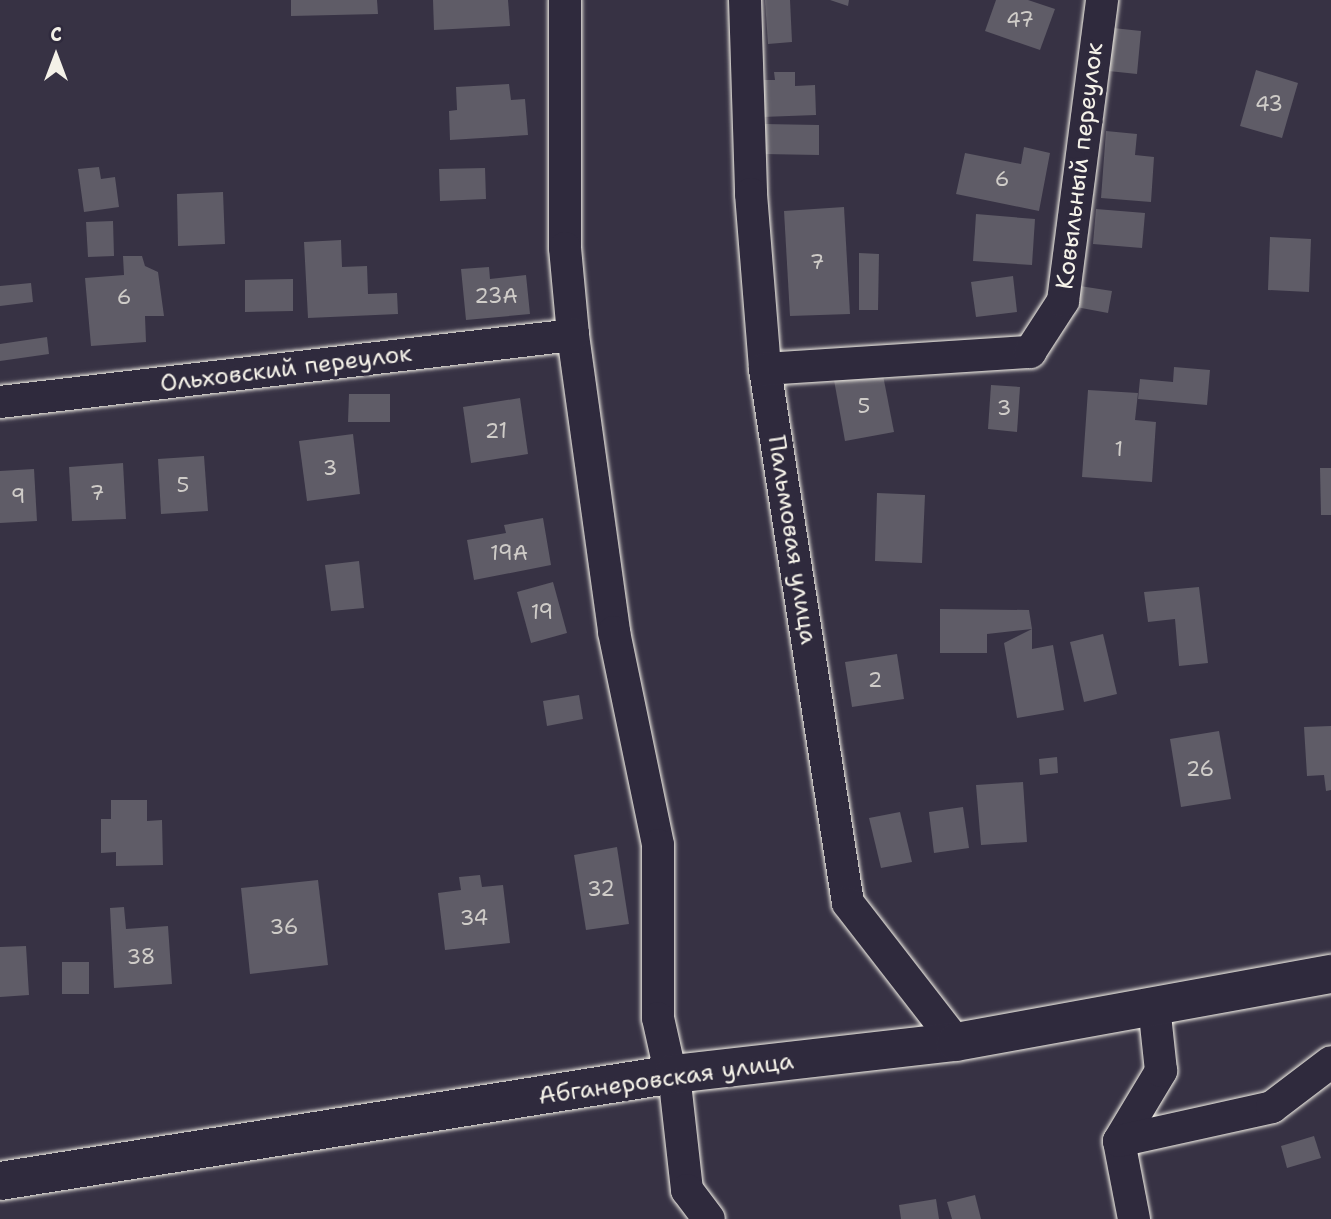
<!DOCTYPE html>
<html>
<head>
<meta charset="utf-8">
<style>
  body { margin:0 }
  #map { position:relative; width:1331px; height:1219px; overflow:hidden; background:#373244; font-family:"Shantell Sans",sans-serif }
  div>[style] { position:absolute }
  .building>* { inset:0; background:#5f5c67 }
  .roads { filter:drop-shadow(0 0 2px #f4f1e8) drop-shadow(0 0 2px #f4f1e8) }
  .minor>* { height:32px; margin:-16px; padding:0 16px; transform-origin:16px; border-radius:16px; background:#2f2a3d }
  .tertiary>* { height:38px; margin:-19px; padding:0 19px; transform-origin:19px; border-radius:19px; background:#2f2a3d }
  span { translate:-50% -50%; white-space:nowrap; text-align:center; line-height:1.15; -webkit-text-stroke:7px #2f2a3d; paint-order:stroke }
  .number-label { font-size:21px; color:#cfccc8 }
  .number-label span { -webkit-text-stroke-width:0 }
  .street-label { font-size:24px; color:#f4f1e8 }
  .north { position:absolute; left:21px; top:21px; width:70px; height:70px; -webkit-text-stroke:5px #2f2a3d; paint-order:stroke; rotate:0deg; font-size:19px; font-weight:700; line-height:28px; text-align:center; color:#f4f1e8 }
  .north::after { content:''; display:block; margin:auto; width:24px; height:32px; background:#f4f1e8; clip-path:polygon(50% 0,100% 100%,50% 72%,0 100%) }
</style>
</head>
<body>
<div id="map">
  <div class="building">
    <i style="clip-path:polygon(291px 0,377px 0,378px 14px,291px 16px)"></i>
    <i style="clip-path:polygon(433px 0,508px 0,510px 26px,434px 30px)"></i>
    <i style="clip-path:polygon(765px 0,790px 0,792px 42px,768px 44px)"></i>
    <i style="clip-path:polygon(830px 0,849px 0,848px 6px)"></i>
    <i style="clip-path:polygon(996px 0,1028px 0,1055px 9px,1040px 50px,985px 31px)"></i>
    <i style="clip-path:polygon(1104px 27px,1141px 31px,1137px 74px,1099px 70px)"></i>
    <i style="clip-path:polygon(1256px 70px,1298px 83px,1282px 138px,1240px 126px)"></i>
    <i style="clip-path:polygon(774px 72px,795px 72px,795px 86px,815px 85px,816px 115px,760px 117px,759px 80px,775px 80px)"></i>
    <i style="clip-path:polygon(509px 84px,511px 100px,525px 99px,528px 135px,450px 140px,449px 111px,457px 110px,456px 87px)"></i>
    <i style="clip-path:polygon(764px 124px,819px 125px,819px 155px,763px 154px)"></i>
    <i style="clip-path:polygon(1106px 131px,1137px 134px,1135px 155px,1154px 157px,1151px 202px,1101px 198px)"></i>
    <i style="clip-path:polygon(1024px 147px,1050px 153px,1039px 211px,956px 194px,965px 153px,1021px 164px)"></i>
    <i style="clip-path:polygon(99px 167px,101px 179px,115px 177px,119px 207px,84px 212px,78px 169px)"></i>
    <i style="clip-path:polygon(485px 168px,486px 199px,440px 201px,439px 169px)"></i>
    <i style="clip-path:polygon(223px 192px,225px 244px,178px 246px,177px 194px)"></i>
    <i style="clip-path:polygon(844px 207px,850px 314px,790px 316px,784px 211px)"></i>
    <i style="clip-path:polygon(1096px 209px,1145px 213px,1142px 248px,1093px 244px)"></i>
    <i style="clip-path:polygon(976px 214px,1035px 219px,1032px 265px,973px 261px)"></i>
    <i style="clip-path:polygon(113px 221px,114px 256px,88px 257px,86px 222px)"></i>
    <i style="clip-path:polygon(1270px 237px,1311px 239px,1309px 292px,1268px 290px)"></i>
    <i style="clip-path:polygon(341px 240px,342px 267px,367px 266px,368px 294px,397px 293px,398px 314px,308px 318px,304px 242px)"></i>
    <i style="clip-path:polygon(859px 253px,879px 254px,878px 310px,859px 310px)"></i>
    <i style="clip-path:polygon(123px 256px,142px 256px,145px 266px,158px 272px,164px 316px,145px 316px,146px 342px,91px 346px,85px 278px,124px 275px)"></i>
    <i style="clip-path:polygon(489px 267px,490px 279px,526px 275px,530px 314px,466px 320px,461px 269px)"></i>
    <i style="clip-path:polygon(1013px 276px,1017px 312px,976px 317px,971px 282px)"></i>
    <i style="clip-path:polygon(293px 279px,293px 311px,245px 312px,245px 280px)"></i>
    <i style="clip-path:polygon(31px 283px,33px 302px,0 306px,0 286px)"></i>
    <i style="clip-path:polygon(1080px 286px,1112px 291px,1108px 313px,1076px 307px)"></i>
    <i style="clip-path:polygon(47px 337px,49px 354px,0 361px,0 344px)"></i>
    <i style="clip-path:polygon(1174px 367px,1210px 370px,1207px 405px,1138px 399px,1140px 379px,1173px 382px)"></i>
    <i style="clip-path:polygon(882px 370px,894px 432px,845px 441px,834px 380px)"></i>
    <i style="clip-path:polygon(991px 385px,1020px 387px,1017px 432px,988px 429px)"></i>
    <i style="clip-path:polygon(1088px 390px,1138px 393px,1135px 420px,1156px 422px,1152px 482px,1082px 477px)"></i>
    <i style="clip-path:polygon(349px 394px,390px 394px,390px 422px,348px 422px)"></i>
    <i style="clip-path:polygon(520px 398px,528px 454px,471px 463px,463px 407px)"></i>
    <i style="clip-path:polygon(353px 434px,360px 494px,307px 501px,299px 441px)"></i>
    <i style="clip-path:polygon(204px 456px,208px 511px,161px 514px,158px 459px)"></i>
    <i style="clip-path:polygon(123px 463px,126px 519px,72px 521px,69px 467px)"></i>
    <i style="clip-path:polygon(1320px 468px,1331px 468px,1331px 515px,1321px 515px)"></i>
    <i style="clip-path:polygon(34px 469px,37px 521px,0 523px,0 471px)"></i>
    <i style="clip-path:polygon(877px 493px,925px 495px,922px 563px,875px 561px)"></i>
    <i style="clip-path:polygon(543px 518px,551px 565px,474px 580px,467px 540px,506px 533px,504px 525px)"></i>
    <i style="clip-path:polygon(359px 561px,364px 608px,331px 611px,325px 565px)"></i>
    <i style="clip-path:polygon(553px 582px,567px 633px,531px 643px,517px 592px)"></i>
    <i style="clip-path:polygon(1199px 587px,1208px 663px,1179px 666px,1175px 619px,1148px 622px,1144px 592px)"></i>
    <i style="clip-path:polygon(940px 609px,1029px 610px,1032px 629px,987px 634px,987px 653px,940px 653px)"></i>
    <i style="clip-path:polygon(1032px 629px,1032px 649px,1053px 645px,1064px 710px,1017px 718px,1004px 643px)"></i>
    <i style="clip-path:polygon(1103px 634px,1117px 694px,1084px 702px,1070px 642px)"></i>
    <i style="clip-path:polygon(897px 654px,904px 699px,852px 707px,845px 662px)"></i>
    <i style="clip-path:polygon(579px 695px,583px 719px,547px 726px,543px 701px)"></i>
    <i style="clip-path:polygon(1331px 726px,1331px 790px,1326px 791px,1324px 775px,1307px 776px,1304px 727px)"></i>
    <i style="clip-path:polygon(1219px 731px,1231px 799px,1181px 807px,1170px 739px)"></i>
    <i style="clip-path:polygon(1057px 757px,1058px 773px,1040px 775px,1039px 759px)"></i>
    <i style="clip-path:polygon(1023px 782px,1027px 842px,981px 845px,976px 785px)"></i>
    <i style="clip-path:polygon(111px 800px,147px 800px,147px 821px,162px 820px,163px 865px,116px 866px,116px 852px,101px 853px,101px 819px,111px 819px)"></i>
    <i style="clip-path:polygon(963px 807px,969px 848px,934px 853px,929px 812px)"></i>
    <i style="clip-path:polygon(900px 812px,912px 862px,881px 868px,869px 818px)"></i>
    <i style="clip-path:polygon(617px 847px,629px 924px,586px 930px,574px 855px)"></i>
    <i style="clip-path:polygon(480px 875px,482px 887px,503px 885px,510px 943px,445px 950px,438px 893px,461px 890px,459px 877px)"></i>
    <i style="clip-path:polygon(318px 880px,328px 965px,250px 974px,241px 888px)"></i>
    <i style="clip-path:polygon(124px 907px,126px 929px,168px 926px,172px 984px,114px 988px,110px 908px)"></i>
    <i style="clip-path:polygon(26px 946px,29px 995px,0 997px,0 947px)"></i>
    <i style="clip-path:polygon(62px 962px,89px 962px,89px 994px,62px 994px)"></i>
    <i style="clip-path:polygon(1314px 1136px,1321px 1158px,1287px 1168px,1281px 1146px)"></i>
    <i style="clip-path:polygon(975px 1195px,981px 1219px,952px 1219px,947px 1202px)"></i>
    <i style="clip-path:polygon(936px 1199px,939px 1219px,901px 1219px,899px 1205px)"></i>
  </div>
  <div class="roads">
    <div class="minor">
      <i style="left:565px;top:0;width:248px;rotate:90deg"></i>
      <i style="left:565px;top:248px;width:87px;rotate:84.7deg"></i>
      <i style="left:573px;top:335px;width:300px;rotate:82.1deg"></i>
      <i style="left:614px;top:632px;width:217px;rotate:78.3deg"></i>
      <i style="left:658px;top:845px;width:173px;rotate:90deg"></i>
      <i style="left:658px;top:1018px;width:59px;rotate:77.4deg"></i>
      <i style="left:745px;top:0;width:194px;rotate:88.2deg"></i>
      <i style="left:751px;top:194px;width:176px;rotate:85.4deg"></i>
      <i style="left:765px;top:369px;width:540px;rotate:81.17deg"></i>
      <i style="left:848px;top:903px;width:176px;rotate:52.2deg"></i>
      <i style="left:765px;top:369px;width:266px;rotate:-3.7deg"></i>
      <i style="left:1030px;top:352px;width:61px;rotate:-57.1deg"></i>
      <i style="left:1063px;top:301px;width:304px;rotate:-82.6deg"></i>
      <i style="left:0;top:402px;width:577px;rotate:-6.67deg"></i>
      <i style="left:674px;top:1074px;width:117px;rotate:83.6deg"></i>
      <i style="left:687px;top:1190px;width:36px;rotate:53deg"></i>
      <i style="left:1119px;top:1141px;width:82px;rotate:-59deg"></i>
      <i style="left:1161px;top:1071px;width:65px;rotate:-96.1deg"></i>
      <i style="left:1134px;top:1219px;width:79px;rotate:-100.9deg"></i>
      <i style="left:1119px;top:1141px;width:157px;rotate:-12.5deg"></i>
      <i style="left:1272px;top:1107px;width:74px;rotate:-37.3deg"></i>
    </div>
    <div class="tertiary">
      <i style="left:0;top:1181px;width:682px;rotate:-9.02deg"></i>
      <i style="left:674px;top:1074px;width:284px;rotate:-6.5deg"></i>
      <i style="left:956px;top:1042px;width:381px;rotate:-10.3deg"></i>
    </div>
  </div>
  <div class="number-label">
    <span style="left:1020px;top:20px">47</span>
    <span style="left:1269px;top:104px">43</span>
    <span style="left:1002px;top:179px">6</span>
    <span style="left:817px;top:262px">7</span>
    <span style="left:496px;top:296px">23А</span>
    <span style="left:124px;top:297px">6</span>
    <span style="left:864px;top:406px">5</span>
    <span style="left:1004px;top:408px">3</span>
    <span style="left:496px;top:431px">21</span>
    <span style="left:1119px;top:449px">1</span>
    <span style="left:330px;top:468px">3</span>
    <span style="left:183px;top:485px">5</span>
    <span style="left:97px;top:493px">7</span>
    <span style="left:18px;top:496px">9</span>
    <span style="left:509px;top:553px">19А</span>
    <span style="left:542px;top:612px">19</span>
    <span style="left:875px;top:680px">2</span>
    <span style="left:1200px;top:769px">26</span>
    <span style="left:601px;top:889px">32</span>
    <span style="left:474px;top:918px">34</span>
    <span style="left:284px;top:927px">36</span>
    <span style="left:141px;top:957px">38</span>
  </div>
  <div class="street-label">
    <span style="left:1080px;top:166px;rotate:-83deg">Ковыльный переулок</span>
    <span style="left:286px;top:369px;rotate:-7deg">Ольховский переулок</span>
    <span style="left:792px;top:540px;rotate:81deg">Пальмовая улица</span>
    <span style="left:666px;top:1079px;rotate:-8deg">Абганеровская улица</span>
  </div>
  <div class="north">С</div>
</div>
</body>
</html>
